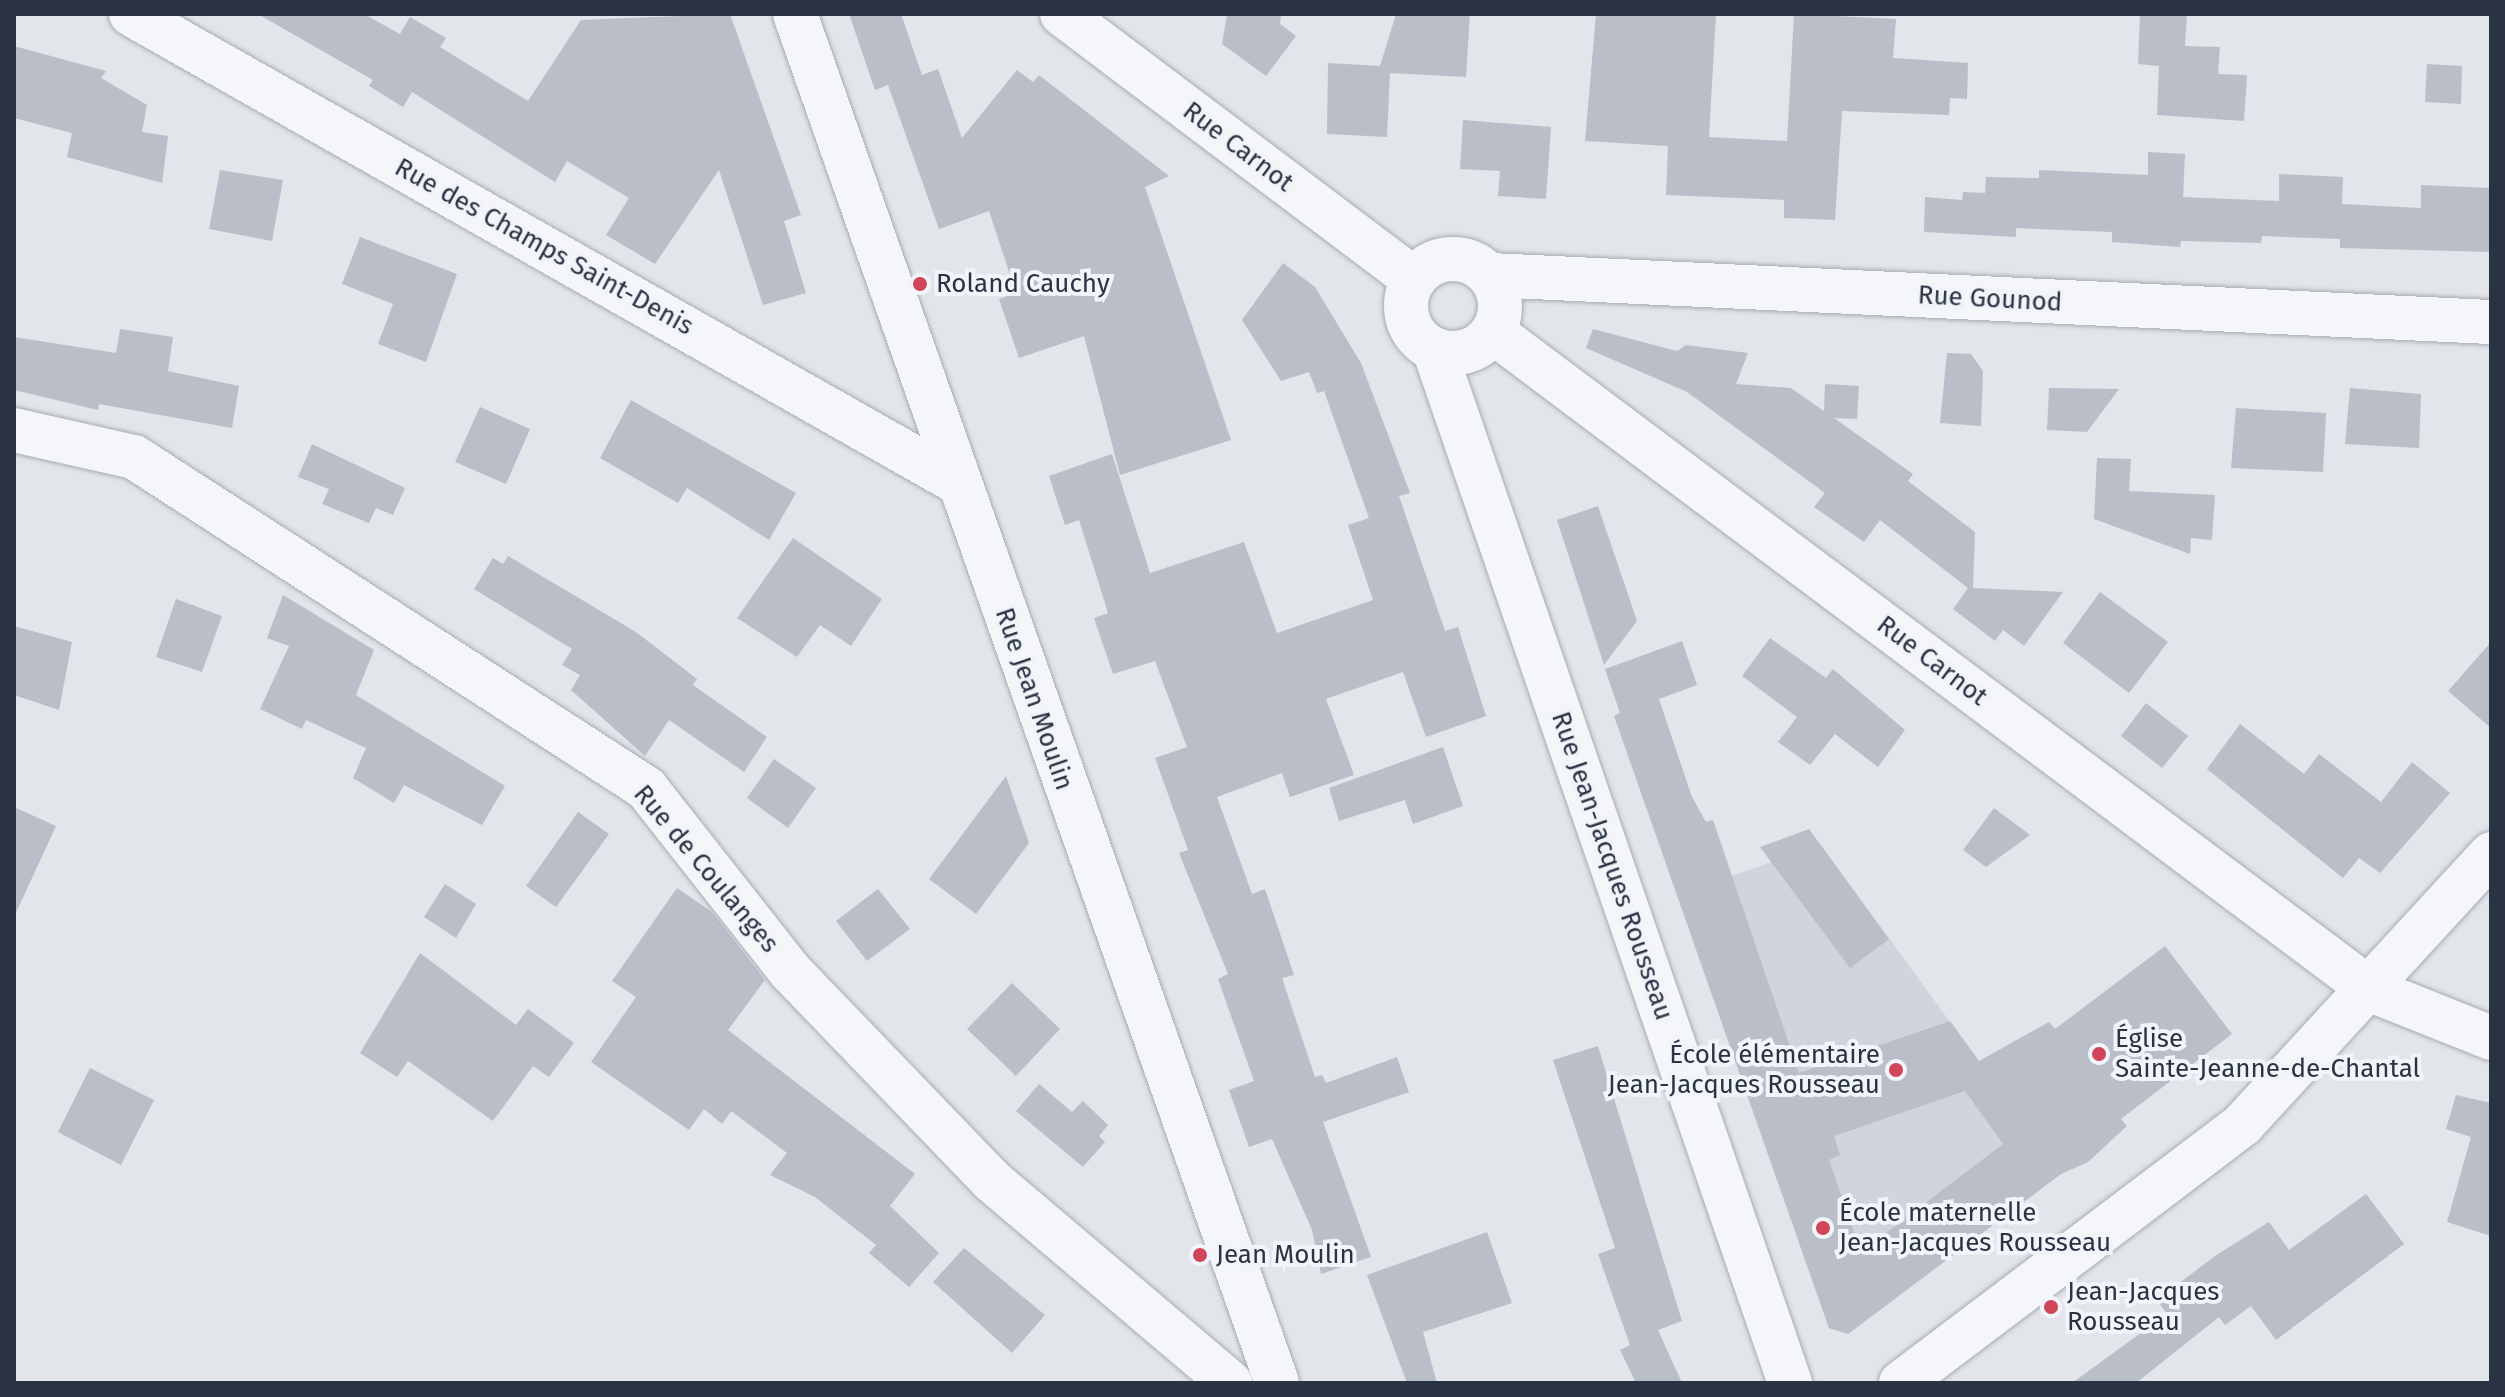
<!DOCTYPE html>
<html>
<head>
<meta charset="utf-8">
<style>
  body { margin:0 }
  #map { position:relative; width:2505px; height:1397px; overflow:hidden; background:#e2e5ea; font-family:"Fira Sans",sans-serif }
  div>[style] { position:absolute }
  .built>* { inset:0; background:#d0d4dc }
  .building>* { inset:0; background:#b9bec8 }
  .roads { filter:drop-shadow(0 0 2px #a7acb5) drop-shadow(0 0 2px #a7acb5) }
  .minor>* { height:44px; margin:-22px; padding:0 22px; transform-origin:22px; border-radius:22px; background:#f5f6f9 }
  .minor>.ring { margin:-22px; padding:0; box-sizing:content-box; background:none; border:44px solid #f5f6f9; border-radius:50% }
  .dots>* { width:22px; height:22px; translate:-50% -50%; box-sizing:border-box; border:4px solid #f1f4f8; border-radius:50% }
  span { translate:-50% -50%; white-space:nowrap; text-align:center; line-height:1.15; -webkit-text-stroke:8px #f1f4f8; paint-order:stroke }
  .street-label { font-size:26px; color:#293343 }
  .poi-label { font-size:26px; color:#293343 }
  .left { translate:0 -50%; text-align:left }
  .right { translate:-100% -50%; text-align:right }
  .frame { position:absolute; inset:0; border:16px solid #293343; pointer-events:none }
</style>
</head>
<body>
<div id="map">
  <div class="built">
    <i style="clip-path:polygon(1821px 845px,2061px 1174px,1848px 1334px,1829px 1328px,1677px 895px)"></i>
  </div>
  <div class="building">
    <i style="clip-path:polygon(258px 14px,364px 14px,400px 34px,410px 17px,446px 38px,440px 47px,528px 101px,581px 20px,730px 14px,801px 215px,784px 221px,806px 293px,763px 305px,719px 170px,655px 264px,606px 235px,629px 198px,567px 161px,555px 182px,412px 92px,403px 107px,369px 86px,373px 80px)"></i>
    <i style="clip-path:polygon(849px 14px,901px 14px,922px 75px,938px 69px,962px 138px,1017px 70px,1033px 82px,1039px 75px,1169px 176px,1145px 187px,1231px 440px,1120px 475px,1084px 336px,1019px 358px,999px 299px,1016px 293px,989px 211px,939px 229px,888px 85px,875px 90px)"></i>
    <i style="clip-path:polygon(1227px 14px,1281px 14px,1280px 24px,1296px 36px,1266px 76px,1222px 44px)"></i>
    <i style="clip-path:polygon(1396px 14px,1470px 14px,1466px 77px,1390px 73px,1387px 137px,1327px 134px,1328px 63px,1380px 66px)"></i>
    <i style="clip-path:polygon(1596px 14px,1716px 14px,1709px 137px,1787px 141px,1794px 14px,1896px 19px,1893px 58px,1968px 63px,1967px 99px,1950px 98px,1949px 115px,1842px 111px,1835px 220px,1784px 218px,1784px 200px,1666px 195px,1668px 146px,1585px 141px)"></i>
    <i style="clip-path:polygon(2140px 14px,2187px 14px,2185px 46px,2220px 47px,2218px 74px,2247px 75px,2244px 121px,2157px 115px,2159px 66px,2138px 64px)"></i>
    <i style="clip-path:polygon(14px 46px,106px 71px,101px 78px,147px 105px,142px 132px,168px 136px,162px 183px,67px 157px,72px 133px,14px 118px)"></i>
    <i style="clip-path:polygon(2427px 64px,2462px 66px,2461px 104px,2425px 102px)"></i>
    <i style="clip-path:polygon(1463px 120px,1551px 127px,1546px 199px,1498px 196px,1500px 171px,1460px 169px)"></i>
    <i style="clip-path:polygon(2148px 152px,2185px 154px,2183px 197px,2279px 201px,2279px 174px,2343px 177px,2342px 204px,2421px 208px,2421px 185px,2491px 188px,2491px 252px,2340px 248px,2340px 239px,2262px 236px,2261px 243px,2181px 241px,2180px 247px,2112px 242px,2112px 232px,2016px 228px,2016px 237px,1924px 232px,1925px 197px,1962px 200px,1963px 192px,1985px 193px,1986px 177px,2039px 178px,2039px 170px,2148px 175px)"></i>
    <i style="clip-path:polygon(220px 170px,283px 180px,272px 241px,209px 229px)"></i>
    <i style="clip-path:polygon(360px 237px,457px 274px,426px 362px,378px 344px,393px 304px,342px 284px)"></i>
    <i style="clip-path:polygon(1283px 263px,1315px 287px,1361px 363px,1410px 493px,1399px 496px,1445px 631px,1458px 627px,1486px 716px,1426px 737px,1403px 672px,1326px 699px,1354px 775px,1290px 797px,1282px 773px,1217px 797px,1252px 894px,1265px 889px,1294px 975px,1282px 978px,1315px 1077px,1322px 1075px,1326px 1083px,1397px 1057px,1409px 1092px,1323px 1122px,1371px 1257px,1321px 1274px,1312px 1230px,1272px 1139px,1249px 1147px,1229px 1090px,1254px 1081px,1218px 979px,1228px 974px,1179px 853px,1188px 850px,1155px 758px,1187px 747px,1155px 661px,1113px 674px,1094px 618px,1108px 613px,1079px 520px,1065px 525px,1049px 476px,1112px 454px,1150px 573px,1244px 542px,1277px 633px,1373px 600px,1348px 525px,1369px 518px,1324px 391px,1317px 393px,1309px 372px,1281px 381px,1242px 320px)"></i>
    <i style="clip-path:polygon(120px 329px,173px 337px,168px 371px,239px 386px,232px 428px,99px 404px,98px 410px,14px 390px,14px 337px,116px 353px)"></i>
    <i style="clip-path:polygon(1593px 329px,1677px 351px,1686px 345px,1748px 353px,1736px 384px,1791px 388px,1824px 411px,1825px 384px,1859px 386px,1857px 419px,1834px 418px,1913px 474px,1908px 481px,1975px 532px,1973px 588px,2063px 592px,2024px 646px,2003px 630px,1995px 641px,1953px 609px,1968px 588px,1880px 520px,1864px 542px,1814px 507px,1825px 493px,1687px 392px,1586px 348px)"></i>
    <i style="clip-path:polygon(1947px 353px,1971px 354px,1983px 371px,1981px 426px,1940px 423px)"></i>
    <i style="clip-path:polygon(2049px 388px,2119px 389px,2087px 432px,2047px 430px)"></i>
    <i style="clip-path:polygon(2350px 388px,2421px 394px,2419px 448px,2345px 444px)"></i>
    <i style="clip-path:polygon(631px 400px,796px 493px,769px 540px,687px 488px,678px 503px,600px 458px)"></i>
    <i style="clip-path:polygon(480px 407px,530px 429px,506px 484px,455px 462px)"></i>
    <i style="clip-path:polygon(2236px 408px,2326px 413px,2323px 472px,2231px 468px)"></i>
    <i style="clip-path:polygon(312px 444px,405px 488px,393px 515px,376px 508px,369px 523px,322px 504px,329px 489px,298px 477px)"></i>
    <i style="clip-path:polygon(2097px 458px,2131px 459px,2129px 491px,2215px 495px,2212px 540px,2191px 538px,2190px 554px,2094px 519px)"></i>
    <i style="clip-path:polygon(1598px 506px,1637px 621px,1604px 665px,1557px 520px)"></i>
    <i style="clip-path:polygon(793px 538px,882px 599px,851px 646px,820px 625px,797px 657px,737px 618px)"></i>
    <i style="clip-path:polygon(508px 556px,636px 632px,697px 679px,693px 685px,767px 737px,744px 772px,669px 720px,645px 756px,571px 690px,580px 675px,562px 665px,572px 649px,474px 589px,493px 558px,503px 564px)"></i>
    <i style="clip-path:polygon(2100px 592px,2168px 642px,2129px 693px,2063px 643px)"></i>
    <i style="clip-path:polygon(283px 595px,374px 650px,356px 695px,505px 786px,482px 825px,404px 785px,394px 803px,353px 778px,366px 748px,306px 720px,302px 729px,260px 709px,289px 646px,267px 638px)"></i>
    <i style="clip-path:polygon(176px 599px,222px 616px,202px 672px,156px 657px)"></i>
    <i style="clip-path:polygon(14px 626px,72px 642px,59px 710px,14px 695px)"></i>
    <i style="clip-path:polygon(1770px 638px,1826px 678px,1833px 669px,1905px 730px,1878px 767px,1835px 734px,1810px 765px,1778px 742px,1797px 717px,1742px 676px)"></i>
    <i style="clip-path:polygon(evenodd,1682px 641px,1697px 685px,1659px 699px,1692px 797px,1706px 822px,1713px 820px,1799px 1073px,1950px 1021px,1979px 1061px,2049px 1022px,2055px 1029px,2165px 946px,2232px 1034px,2121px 1119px,2127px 1126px,2088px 1162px,2061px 1174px,1848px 1334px,1829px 1328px,1614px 716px,1620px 713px,1605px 669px,1682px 641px,1965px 1091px,2003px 1144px,1861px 1252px,1829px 1160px,1840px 1155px,1834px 1136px,1965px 1091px)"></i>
    <i style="clip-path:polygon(2491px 642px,2491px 728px,2448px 691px)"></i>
    <i style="clip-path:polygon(2146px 703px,2188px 736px,2162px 768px,2121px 736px)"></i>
    <i style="clip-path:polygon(2240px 724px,2304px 774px,2319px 754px,2381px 802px,2412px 762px,2450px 793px,2380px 873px,2359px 858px,2343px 878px,2207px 769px)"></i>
    <i style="clip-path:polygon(1443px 747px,1463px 806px,1413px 824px,1405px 800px,1339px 821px,1329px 788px)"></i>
    <i style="clip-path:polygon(774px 759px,816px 788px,788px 828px,747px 798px)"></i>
    <i style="clip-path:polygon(1006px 776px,1029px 843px,976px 914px,929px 879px)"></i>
    <i style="clip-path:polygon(14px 807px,56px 826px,14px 917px)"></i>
    <i style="clip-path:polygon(1994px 808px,2030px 835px,1986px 867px,1963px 850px)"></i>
    <i style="clip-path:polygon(578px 812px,609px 834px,556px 907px,526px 886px)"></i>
    <i style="clip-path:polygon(1809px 829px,1889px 939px,1850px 968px,1760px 847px)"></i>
    <i style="clip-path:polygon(445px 884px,476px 904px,456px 938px,424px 917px)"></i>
    <i style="clip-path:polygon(677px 888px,712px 912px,765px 980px,728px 1030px,915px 1174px,890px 1206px,939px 1253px,909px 1287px,869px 1253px,876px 1245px,815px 1197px,770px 1175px,787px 1153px,731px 1111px,722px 1124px,704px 1109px,689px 1130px,591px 1062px,636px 997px,612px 981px)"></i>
    <i style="clip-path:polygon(878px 889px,910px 929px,867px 961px,836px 921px)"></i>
    <i style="clip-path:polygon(420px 953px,516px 1025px,528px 1009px,574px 1043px,549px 1077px,533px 1066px,493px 1121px,408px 1061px,397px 1077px,360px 1053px)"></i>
    <i style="clip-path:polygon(1012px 983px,1060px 1029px,1016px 1076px,967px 1029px)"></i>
    <i style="clip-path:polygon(1598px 1046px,1682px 1321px,1658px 1330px,1682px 1383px,1636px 1383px,1620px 1350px,1630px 1345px,1598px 1254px,1615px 1248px,1553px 1060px)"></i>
    <i style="clip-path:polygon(90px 1068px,154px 1100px,121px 1165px,58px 1132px)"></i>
    <i style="clip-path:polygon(1039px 1084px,1072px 1112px,1083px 1101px,1108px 1125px,1099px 1136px,1105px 1142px,1083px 1167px,1016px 1111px)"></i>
    <i style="clip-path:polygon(2456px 1095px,2491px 1103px,2491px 1236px,2447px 1222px,2471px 1137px,2446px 1129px)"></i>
    <i style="clip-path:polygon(2366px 1194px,2404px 1244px,2276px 1340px,2251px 1306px,2225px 1325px,2219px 1317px,2136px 1383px,2072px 1383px,2167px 1314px,2157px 1300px,2215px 1256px,2269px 1222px,2289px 1250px)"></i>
    <i style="clip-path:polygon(1487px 1232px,1512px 1303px,1423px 1332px,1437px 1383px,1407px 1383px,1367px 1275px)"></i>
    <i style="clip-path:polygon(964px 1248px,1045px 1315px,1012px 1353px,933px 1282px)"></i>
  </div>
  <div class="roads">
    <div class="minor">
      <i style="left:131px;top:14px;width:949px;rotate:29.54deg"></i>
      <i style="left:795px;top:14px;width:1451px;rotate:70.6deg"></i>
      <i style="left:1062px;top:14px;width:441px;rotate:37deg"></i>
      <i class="ring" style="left:1406px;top:259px;width:50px;height:50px"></i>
      <i style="left:1490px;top:275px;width:1002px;rotate:2.69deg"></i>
      <i style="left:1493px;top:332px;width:1097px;rotate:36.85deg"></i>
      <i style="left:2371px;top:990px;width:129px;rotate:21.8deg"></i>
      <i style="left:1434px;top:349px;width:1094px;rotate:71deg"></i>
      <i style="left:14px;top:430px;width:123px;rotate:12.7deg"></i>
      <i style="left:134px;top:457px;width:610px;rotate:32.88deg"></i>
      <i style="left:646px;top:788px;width:234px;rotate:51.8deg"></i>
      <i style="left:791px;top:972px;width:289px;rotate:46.1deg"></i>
      <i style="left:991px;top:1180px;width:314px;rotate:40.3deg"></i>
      <i style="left:1901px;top:1383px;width:428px;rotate:-37.1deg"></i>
      <i style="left:2242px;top:1125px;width:368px;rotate:-47.4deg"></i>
    </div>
  </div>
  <div class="dots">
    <i style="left:920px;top:284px;background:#d1455a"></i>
    <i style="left:2099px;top:1054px;background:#d1455a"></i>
    <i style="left:1896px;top:1070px;background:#d1455a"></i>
    <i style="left:1823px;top:1228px;background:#d1455a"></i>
    <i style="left:1200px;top:1255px;background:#d1455a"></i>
    <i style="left:2051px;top:1307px;background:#d1455a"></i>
  </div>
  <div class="street-label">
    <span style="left:1238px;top:147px;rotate:37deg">Rue Carnot</span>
    <span style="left:544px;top:247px;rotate:29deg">Rue des Champs Saint-Denis</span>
    <span style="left:1990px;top:299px;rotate:3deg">Rue Gounod</span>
    <span style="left:1932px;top:661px;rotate:37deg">Rue Carnot</span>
    <span style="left:1034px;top:699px;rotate:71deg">Rue Jean Moulin</span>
    <span style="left:1612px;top:866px;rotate:71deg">Rue Jean-Jacques Rousseau</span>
    <span style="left:706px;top:869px;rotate:50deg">Rue de Coulanges</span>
  </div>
  <div class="poi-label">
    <span class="left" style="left:936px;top:284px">Roland Cauchy</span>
    <span class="left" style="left:2115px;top:1054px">Église<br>Sainte-Jeanne-de-Chantal</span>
    <span class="right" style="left:1880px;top:1070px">École élémentaire<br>Jean-Jacques Rousseau</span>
    <span class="left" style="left:1839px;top:1228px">École maternelle<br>Jean-Jacques Rousseau</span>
    <span class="left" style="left:1216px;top:1255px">Jean Moulin</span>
    <span class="left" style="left:2067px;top:1307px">Jean-Jacques<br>Rousseau</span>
  </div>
  <div class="frame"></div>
</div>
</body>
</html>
